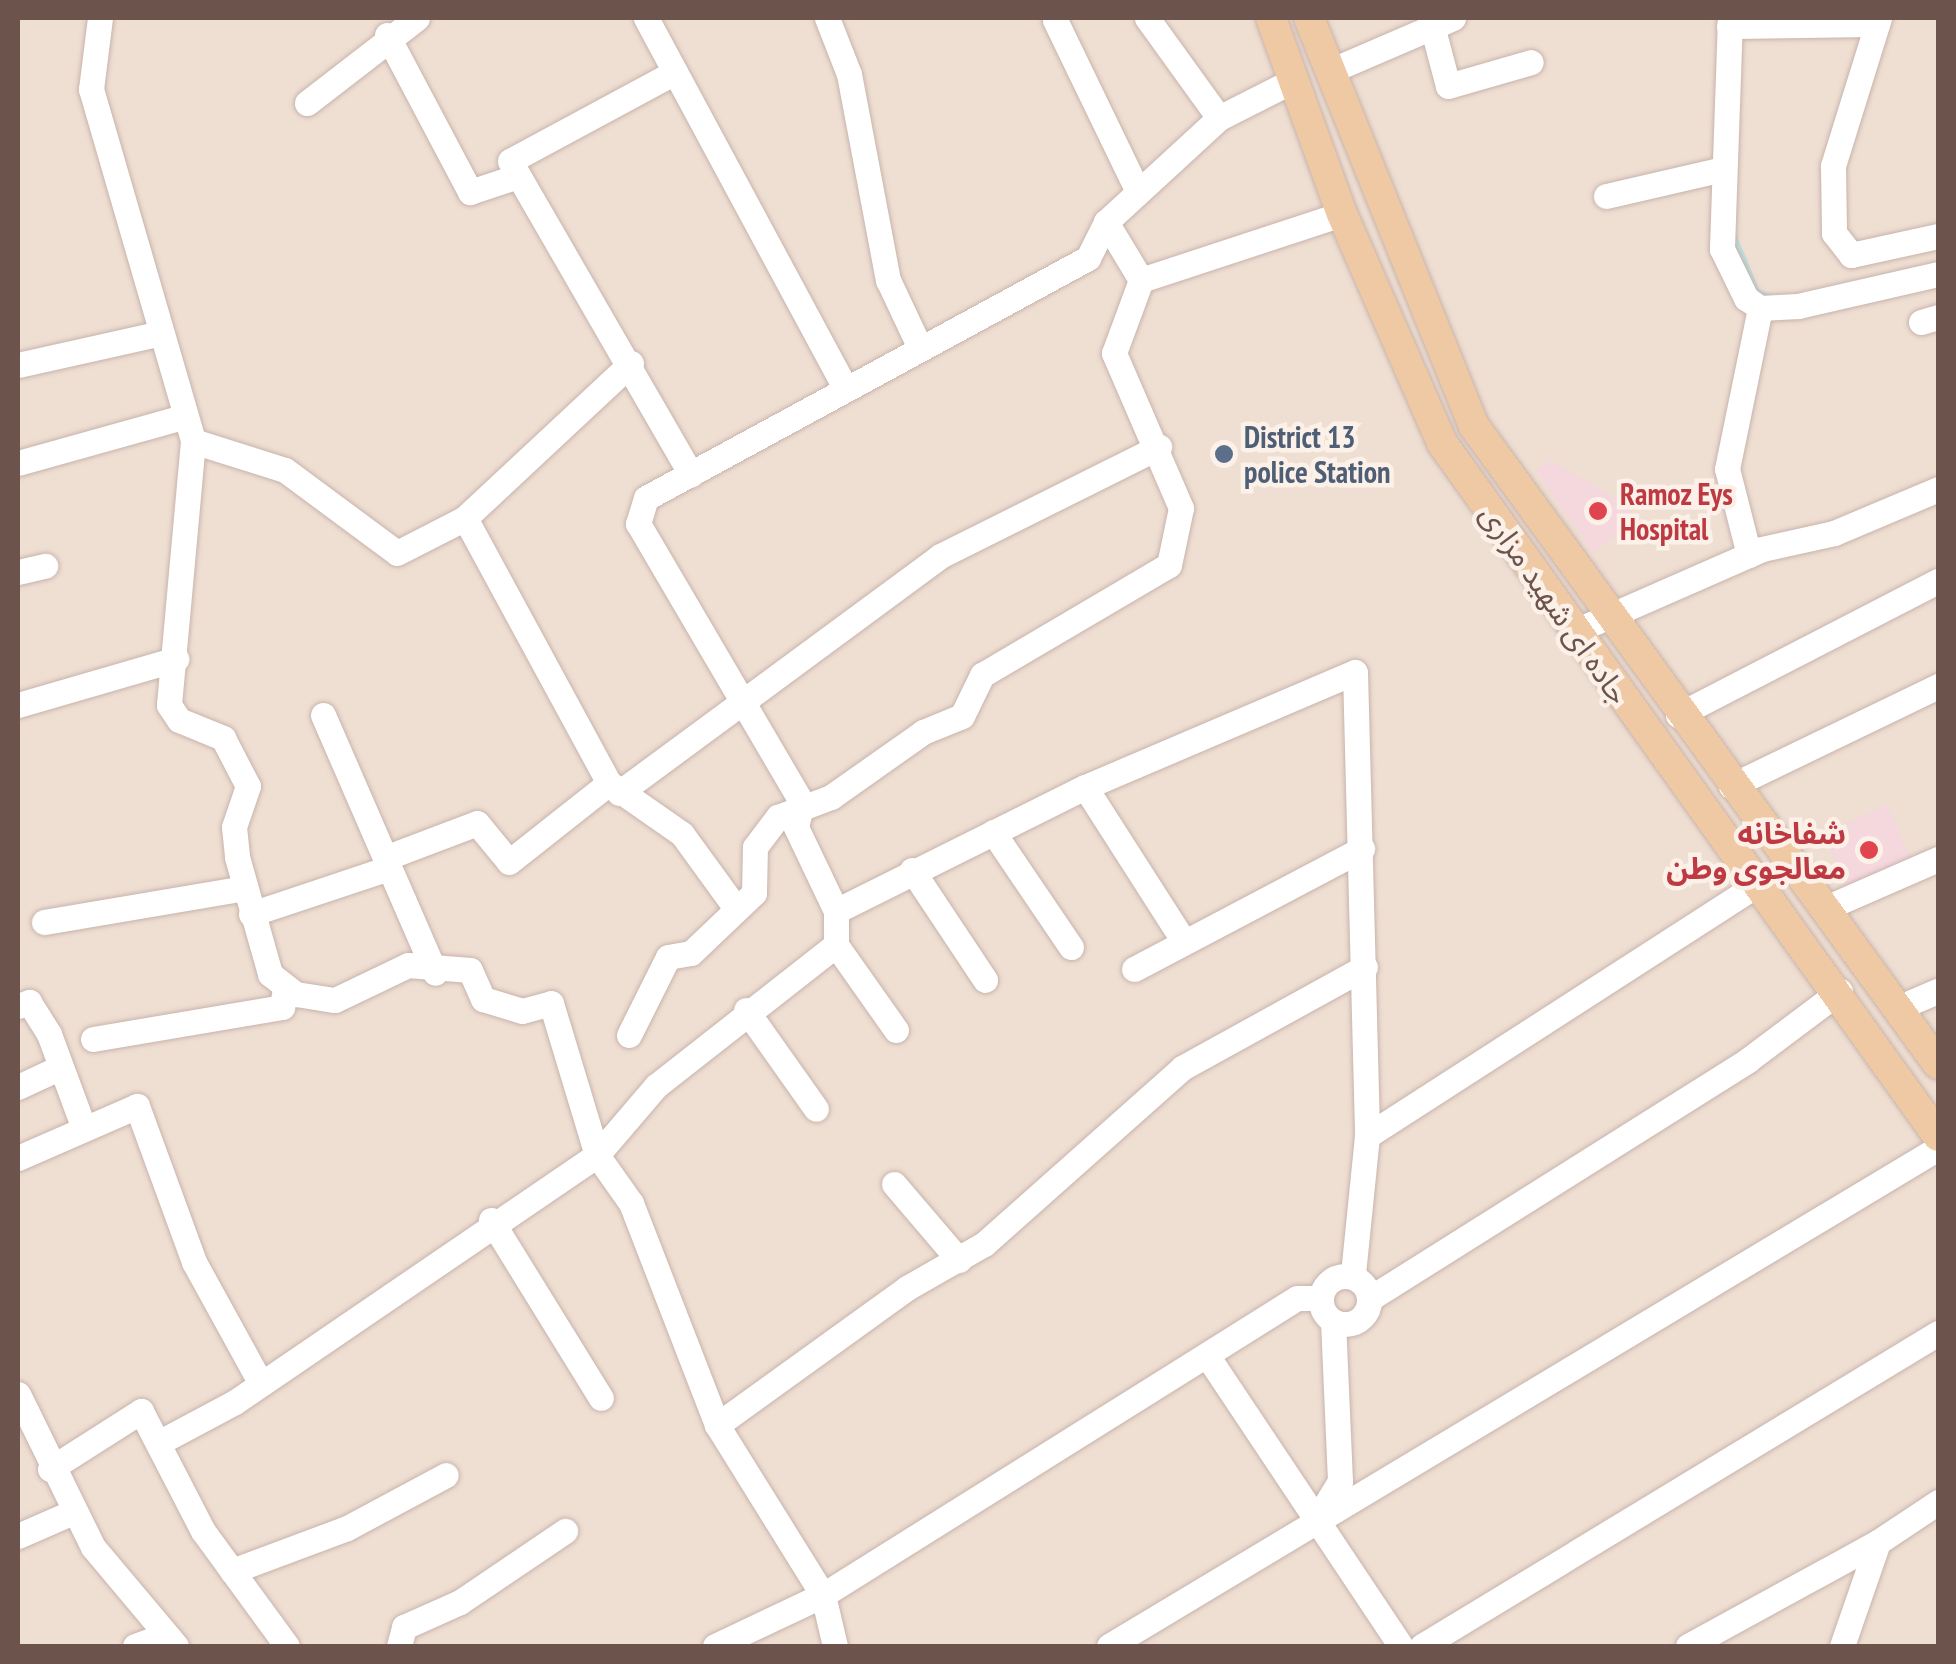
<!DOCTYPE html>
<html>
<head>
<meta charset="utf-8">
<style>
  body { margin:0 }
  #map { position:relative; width:1956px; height:1664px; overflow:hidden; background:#f8ede3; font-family:"PT Sans Narrow","Noto Sans Arabic",sans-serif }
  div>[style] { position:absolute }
  .residential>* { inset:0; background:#efded2 }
  .medical>* { inset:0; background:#f5d7de }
  .stream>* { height:6px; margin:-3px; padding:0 3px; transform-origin:3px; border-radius:3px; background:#badede }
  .roads { filter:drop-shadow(0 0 2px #c7b4ac) drop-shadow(0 0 2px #c7b4ac) }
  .minor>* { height:25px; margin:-12.5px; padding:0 12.5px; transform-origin:12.5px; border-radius:12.5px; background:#fff }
  .minor>.ring { margin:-12.5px; padding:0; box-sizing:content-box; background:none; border:25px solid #fff; border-radius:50% }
  .major>* { height:30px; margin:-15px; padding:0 15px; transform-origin:15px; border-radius:15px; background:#eec9a4 }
  .dots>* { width:28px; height:28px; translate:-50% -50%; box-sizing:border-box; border:5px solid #fcf1e8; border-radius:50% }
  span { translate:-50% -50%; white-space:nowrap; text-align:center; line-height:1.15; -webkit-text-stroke:9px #fcf1e8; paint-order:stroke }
  .service-label { font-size:30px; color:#4e5e75; font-weight:700 }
  .left { translate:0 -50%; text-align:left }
  .health-label { font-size:30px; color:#be3a42; font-weight:700 }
  .right { translate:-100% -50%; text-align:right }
  .street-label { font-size:30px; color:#6c544d }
  .frame { position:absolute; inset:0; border:20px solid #6c544d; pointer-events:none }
</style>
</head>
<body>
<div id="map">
  <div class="residential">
    <i style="clip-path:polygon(18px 18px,1938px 18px,1938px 1646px,18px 1646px)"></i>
  </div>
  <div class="medical">
    <i style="clip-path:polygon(1551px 460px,1625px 504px,1637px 519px,1594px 553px,1536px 471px)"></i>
    <i style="clip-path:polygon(1887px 805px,1915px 866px,1850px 895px,1823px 834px)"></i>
  </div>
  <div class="stream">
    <i style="left:1732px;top:232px;width:65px;rotate:67.4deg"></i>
    <i style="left:1757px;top:292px;width:17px;rotate:21deg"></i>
  </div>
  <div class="roads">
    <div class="minor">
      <i style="left:100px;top:18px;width:72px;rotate:97.2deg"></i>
      <i style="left:91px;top:89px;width:366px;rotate:73.8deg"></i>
      <i style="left:193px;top:441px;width:265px;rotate:95.2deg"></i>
      <i style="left:169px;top:705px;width:18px;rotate:56deg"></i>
      <i style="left:179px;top:720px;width:48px;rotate:22.2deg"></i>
      <i style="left:223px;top:738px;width:54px;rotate:62.5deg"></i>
      <i style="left:248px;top:786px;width:43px;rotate:108.9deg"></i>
      <i style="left:234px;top:827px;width:30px;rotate:84deg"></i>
      <i style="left:237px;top:857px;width:122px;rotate:74.2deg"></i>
      <i style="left:270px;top:974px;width:33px;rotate:38deg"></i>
      <i style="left:296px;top:994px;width:39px;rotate:9deg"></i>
      <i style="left:335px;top:1000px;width:81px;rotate:-25.6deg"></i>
      <i style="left:408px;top:965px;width:62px;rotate:4.6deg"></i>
      <i style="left:470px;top:970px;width:32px;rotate:66deg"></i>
      <i style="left:483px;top:999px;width:41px;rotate:17.1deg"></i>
      <i style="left:522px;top:1011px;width:30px;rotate:-15deg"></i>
      <i style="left:551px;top:1003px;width:159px;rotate:73.2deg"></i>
      <i style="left:597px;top:1155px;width:59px;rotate:54.7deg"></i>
      <i style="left:631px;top:1203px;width:238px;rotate:68.8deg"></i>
      <i style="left:717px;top:1425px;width:200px;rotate:58.1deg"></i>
      <i style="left:823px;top:1595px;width:52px;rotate:76.8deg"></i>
      <i style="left:646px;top:18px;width:418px;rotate:61.7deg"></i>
      <i style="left:827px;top:18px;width:60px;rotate:68.6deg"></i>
      <i style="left:849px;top:74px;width:210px;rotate:79.3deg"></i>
      <i style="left:888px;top:280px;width:73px;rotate:64.8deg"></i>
      <i style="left:1147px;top:18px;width:123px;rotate:54.2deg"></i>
      <i style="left:1430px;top:18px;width:70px;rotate:75.2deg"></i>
      <i style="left:1448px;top:86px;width:86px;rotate:-16.1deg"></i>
      <i style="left:1730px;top:18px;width:231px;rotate:92deg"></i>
      <i style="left:1722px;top:249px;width:55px;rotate:63.9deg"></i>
      <i style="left:1746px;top:298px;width:17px;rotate:36deg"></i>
      <i style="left:1760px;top:308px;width:38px;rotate:-3deg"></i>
      <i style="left:1798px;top:306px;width:144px;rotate:-12.9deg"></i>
      <i style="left:1879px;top:18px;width:155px;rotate:107.3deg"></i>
      <i style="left:1833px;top:166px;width:67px;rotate:89.1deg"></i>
      <i style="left:1834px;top:233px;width:28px;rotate:52deg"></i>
      <i style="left:1851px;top:255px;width:89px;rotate:-12.3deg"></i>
      <i style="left:1055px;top:20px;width:189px;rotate:64.2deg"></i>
      <i style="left:1729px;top:26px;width:148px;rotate:-0.8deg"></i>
      <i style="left:387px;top:35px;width:178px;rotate:62.1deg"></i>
      <i style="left:470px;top:192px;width:51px;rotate:-18.4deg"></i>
      <i style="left:1330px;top:71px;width:134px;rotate:-23.3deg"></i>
      <i style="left:675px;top:72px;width:187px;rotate:151.7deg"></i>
      <i style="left:510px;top:161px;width:362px;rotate:60deg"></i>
      <i style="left:307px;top:103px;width:139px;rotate:-37.7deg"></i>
      <i style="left:1606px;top:196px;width:116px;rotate:-13deg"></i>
      <i style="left:1141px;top:280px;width:212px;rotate:-18.2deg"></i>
      <i style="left:1921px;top:322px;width:18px;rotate:-16deg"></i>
      <i style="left:18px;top:365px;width:147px;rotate:-12.6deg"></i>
      <i style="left:193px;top:441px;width:96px;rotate:17.5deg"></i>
      <i style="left:285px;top:470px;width:139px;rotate:36.5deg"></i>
      <i style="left:397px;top:553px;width:76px;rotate:-27.2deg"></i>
      <i style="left:465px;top:518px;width:227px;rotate:-43deg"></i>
      <i style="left:18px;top:463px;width:171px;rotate:-15.6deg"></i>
      <i style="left:465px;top:518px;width:302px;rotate:61.5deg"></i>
      <i style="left:609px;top:783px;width:89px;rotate:34.9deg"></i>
      <i style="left:682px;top:834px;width:90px;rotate:54deg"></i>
      <i style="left:1749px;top:555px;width:89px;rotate:-104.3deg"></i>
      <i style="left:1727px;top:469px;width:164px;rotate:-78.4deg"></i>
      <i style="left:18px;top:572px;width:28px;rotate:-13deg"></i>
      <i style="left:1573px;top:632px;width:206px;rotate:-23.7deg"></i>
      <i style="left:1762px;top:549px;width:74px;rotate:-12.5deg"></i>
      <i style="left:1834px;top:533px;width:113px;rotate:-22.9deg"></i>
      <i style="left:18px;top:705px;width:165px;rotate:-16.2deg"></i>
      <i style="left:323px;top:715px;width:281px;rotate:66.5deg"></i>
      <i style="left:1678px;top:715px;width:292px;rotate:-27.3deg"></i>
      <i style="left:1731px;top:786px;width:230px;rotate:-25.8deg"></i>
      <i style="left:1085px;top:787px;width:182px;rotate:57.4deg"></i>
      <i style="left:619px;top:793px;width:399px;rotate:-36.4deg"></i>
      <i style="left:940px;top:556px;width:245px;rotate:-26.5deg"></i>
      <i style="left:993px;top:832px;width:139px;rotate:55.9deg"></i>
      <i style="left:385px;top:858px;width:98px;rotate:-20.8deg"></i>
      <i style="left:477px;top:823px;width:50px;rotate:50.6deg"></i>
      <i style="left:509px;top:862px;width:127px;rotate:-38.3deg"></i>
      <i style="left:912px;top:870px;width:132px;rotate:56.4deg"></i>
      <i style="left:1828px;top:907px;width:120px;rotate:-23.6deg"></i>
      <i style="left:836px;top:911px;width:278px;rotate:-26.5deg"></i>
      <i style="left:1085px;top:787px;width:293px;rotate:-23.1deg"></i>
      <i style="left:1355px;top:672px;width:464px;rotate:88.5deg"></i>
      <i style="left:1367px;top:1136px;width:139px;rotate:95.8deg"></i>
      <i style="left:251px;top:914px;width:145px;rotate:-18.4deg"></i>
      <i style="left:44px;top:922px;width:204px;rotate:-9.6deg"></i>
      <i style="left:836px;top:945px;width:104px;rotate:54.8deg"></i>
      <i style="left:1134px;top:969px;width:258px;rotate:-27.8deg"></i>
      <i style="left:18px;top:1006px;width:12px;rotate:-20deg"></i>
      <i style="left:29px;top:1002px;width:38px;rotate:58deg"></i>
      <i style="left:49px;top:1034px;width:98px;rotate:69.7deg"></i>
      <i style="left:1902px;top:1006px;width:39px;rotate:-23deg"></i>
      <i style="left:746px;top:1010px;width:121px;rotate:54.7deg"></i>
      <i style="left:629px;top:1035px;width:87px;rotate:-63.4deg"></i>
      <i style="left:668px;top:957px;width:23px;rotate:-10deg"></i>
      <i style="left:691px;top:953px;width:87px;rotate:-43.6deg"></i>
      <i style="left:754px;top:893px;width:46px;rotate:-88.8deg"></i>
      <i style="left:755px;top:847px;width:38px;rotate:-53deg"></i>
      <i style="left:778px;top:817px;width:57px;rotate:-20.7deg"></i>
      <i style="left:831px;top:797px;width:113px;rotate:-35.2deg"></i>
      <i style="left:923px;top:732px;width:42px;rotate:-22.3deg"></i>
      <i style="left:962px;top:716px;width:46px;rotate:-64deg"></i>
      <i style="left:982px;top:675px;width:217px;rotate:-30.5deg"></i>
      <i style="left:1169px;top:565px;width:58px;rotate:-78.1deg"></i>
      <i style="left:1181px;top:508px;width:169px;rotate:-113.4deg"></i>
      <i style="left:1114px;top:353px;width:78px;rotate:-69.7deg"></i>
      <i style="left:1141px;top:280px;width:68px;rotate:-121.1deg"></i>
      <i style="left:93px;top:1039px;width:192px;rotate:-9.6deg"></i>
      <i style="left:282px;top:1007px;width:18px;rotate:-81deg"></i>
      <i style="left:18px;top:1087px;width:47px;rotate:-24.9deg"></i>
      <i style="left:1367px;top:1136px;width:465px;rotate:-32.8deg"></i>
      <i style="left:18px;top:1158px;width:130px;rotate:-23.6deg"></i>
      <i style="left:137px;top:1106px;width:166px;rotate:69.9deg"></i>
      <i style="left:194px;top:1262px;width:139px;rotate:61.2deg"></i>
      <i style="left:894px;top:1184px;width:100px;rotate:49.5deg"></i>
      <i style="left:491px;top:1220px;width:209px;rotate:58.3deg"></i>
      <i class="ring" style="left:1321px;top:1276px;width:23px;height:23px"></i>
      <i style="left:1369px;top:1299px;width:448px;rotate:-32.2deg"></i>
      <i style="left:1748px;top:1060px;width:115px;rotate:-36.9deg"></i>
      <i style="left:1208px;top:1357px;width:348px;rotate:56.3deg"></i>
      <i style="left:18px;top:1394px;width:170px;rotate:63.9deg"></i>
      <i style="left:93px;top:1547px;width:129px;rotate:50deg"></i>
      <i style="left:717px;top:1425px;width:234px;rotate:-35.8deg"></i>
      <i style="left:907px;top:1288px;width:89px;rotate:-29.7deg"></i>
      <i style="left:984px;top:1244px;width:265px;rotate:-41.6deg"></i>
      <i style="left:1182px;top:1068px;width:209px;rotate:-28.9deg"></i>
      <i style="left:160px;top:1442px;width:85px;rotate:-28.1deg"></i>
      <i style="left:235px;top:1402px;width:438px;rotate:-34.3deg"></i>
      <i style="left:597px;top:1155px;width:91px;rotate:-49.5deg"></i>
      <i style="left:656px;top:1086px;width:229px;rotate:-38.1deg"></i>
      <i style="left:836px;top:945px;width:34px;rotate:-90deg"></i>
      <i style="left:836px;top:911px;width:93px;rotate:-115.5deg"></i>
      <i style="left:796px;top:827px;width:25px;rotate:-76deg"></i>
      <i style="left:802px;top:803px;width:324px;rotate:-120.4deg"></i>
      <i style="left:638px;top:524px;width:27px;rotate:-73deg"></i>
      <i style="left:646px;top:498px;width:503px;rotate:-28.5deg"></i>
      <i style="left:1088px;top:258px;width:40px;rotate:-63.4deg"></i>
      <i style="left:1106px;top:222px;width:154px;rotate:-42.6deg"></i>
      <i style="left:1219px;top:118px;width:84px;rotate:-26.9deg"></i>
      <i style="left:50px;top:1469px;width:108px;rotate:-32.5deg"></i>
      <i style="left:141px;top:1411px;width:135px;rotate:62.7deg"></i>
      <i style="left:203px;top:1531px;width:142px;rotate:53.9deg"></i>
      <i style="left:1318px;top:1517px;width:42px;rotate:-58.6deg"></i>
      <i style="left:1340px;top:1481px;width:160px;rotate:-92.5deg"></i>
      <i style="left:18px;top:1536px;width:60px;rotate:-23.6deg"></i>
      <i style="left:232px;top:1571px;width:123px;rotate:-20.5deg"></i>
      <i style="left:347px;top:1528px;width:112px;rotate:-28.2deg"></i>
      <i style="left:135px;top:1646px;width:32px;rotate:-20deg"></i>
      <i style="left:399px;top:1646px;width:20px;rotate:-75deg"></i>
      <i style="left:404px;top:1627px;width:61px;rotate:-24.1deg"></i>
      <i style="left:460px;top:1602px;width:127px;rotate:-34.1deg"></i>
      <i style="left:715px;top:1646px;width:119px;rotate:-25.3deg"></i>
      <i style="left:823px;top:1595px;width:559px;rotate:-32.07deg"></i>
      <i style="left:1297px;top:1298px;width:23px"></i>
      <i style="left:1109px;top:1646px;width:967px;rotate:-30.99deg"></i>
      <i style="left:1422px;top:1646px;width:604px;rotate:-31.24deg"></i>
      <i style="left:1688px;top:1646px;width:217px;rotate:-28.7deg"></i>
      <i style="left:1842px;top:1646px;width:110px;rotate:-70.9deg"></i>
      <i style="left:1878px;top:1542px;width:72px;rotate:-33.7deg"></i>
    </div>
    <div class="major">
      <i style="left:1271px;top:18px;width:208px;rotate:70.1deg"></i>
      <i style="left:1342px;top:214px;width:250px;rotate:66.4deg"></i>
      <i style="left:1442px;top:443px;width:852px;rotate:54.41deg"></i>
      <i style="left:1309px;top:18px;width:440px;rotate:68deg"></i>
      <i style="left:1474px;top:426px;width:789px;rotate:53.97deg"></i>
    </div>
  </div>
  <div class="dots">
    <i style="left:1224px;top:454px;background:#5c6f8a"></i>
    <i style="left:1598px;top:511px;background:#e0444e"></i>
    <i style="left:1869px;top:850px;background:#e0444e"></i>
  </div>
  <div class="service-label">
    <span class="left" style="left:1244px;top:454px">District 13<br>police Station</span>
  </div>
  <div class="health-label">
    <span class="left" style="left:1620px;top:511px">Ramoz Eys<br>Hospital</span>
    <span class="right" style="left:1846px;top:850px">شفاخانه<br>معالجوی وطن</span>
  </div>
  <div class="street-label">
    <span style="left:1555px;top:604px;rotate:55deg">جاده ای شهید مزاری</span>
  </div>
  <div class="frame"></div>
</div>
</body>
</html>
